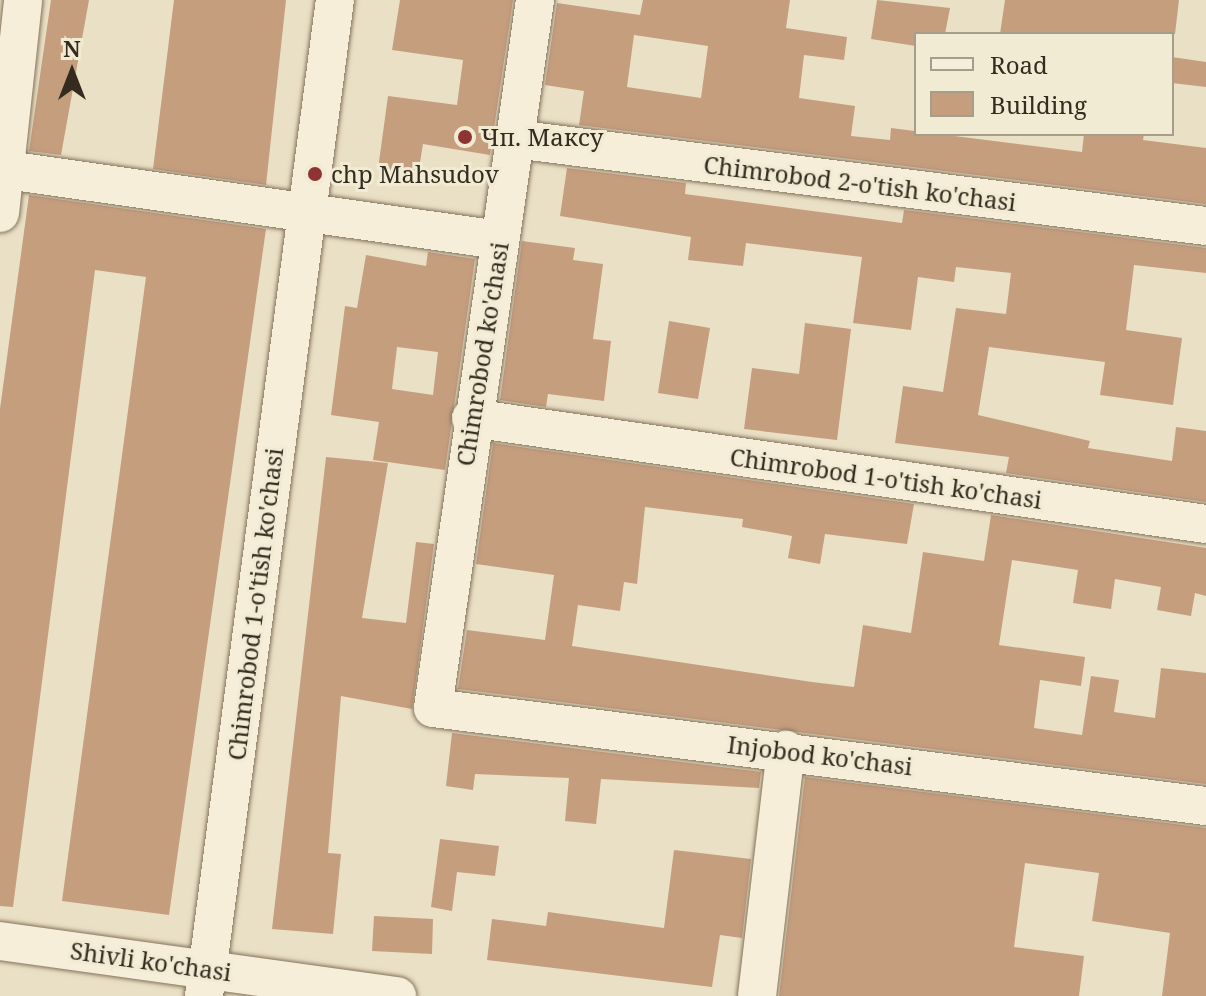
<!DOCTYPE html>
<html>
<head>
<meta charset="utf-8">
<style>
  body { margin:0 }
  #map { position:relative; width:1206px; height:996px; overflow:hidden; background:#eae0c5; font-family:"Noto Serif",serif }
  div>[style] { position:absolute }
  .building>* { inset:0; background:#c59e7e }
  .roads { filter:drop-shadow(0 0 2px #84735d) drop-shadow(0 0 2px #84735d) }
  .minor>* { height:38px; margin:-19px; padding:0 19px; transform-origin:19px; border-radius:19px; background:#f6eed8 }
  .dots>* { width:22px; height:22px; translate:-50% -50%; box-sizing:border-box; border:4px solid #f2ebd4; border-radius:50% }
  span { translate:-50% -50%; white-space:nowrap; text-align:center; line-height:1.15; -webkit-text-stroke:6px #f2ebd4; paint-order:stroke }
  .poi-label { font-size:24px; color:#352b1f }
  .left { translate:0 -50%; text-align:left }
  .street-label { font-size:24px; color:#352b1f }
  .legend { position:absolute; left:914px; top:32px; width:260px; height:104px; box-sizing:border-box; background:#f2ebd4; border:2px solid #a69e8c; margin:0; padding:10px 14px; list-style:none; font-size:24px; color:#352b1f }
  .legend li { display:flex; align-items:center; gap:16px; height:40px }
  .legend b { width:40px; border:2px solid #a69e8c }
  .north { position:absolute; left:32px; top:32px; width:80px; height:80px; -webkit-text-stroke:6px #f2ebd4; paint-order:stroke; rotate:0deg; font-size:22px; font-weight:700; line-height:32px; text-align:center; color:#352b1f }
  .north::after { content:''; display:block; margin:auto; width:28px; height:36px; background:#352b1f; clip-path:polygon(50% 0,100% 100%,50% 72%,0 100%) }
</style>
</head>
<body>
<div id="map">
  <div class="building">
    <i style="clip-path:polygon(51px 0,89px 0,61px 155px,29px 151px)"></i>
    <i style="clip-path:polygon(174px 0,286px 0,266px 185px,153px 169px)"></i>
    <i style="clip-path:polygon(400px 0,513px 0,490px 155px,423px 144px,418px 175px,378px 169px,388px 96px,457px 105px,463px 60px,392px 50px)"></i>
    <i style="clip-path:polygon(evenodd,643px 0,790px 0,786px 28px,847px 37px,844px 60px,804px 55px,799px 98px,855px 106px,851px 136px,890px 140px,891px 128px,1082px 152px,1084px 134px,1144px 134px,1143px 140px,1206px 148px,1206px 204px,579px 125px,584px 91px,545px 85px,557px 3px,640px 15px,643px 0,634px 35px,708px 46px,701px 98px,627px 87px,634px 35px)"></i>
    <i style="clip-path:polygon(877px 0,950px 8px,945px 34px,916px 34px,916px 46px,871px 39px)"></i>
    <i style="clip-path:polygon(1005px 0,1179px 0,1175px 34px,1000px 34px)"></i>
    <i style="clip-path:polygon(1172px 57px,1206px 62px,1206px 87px,1172px 83px)"></i>
    <i style="clip-path:polygon(567px 168px,686px 183px,685px 194px,902px 223px,904px 210px,1206px 248px,1206px 273px,1134px 265px,1126px 330px,1182px 338px,1173px 405px,1100px 395px,1105px 362px,989px 347px,978px 415px,1090px 441px,1088px 448px,1172px 461px,1176px 427px,1206px 431px,1206px 502px,1006px 473px,1009px 457px,895px 443px,903px 386px,943px 392px,956px 308px,1006px 314px,1011px 273px,956px 267px,954px 282px,918px 277px,911px 330px,853px 323px,862px 257px,746px 243px,743px 266px,688px 260px,691px 237px,560px 216px)"></i>
    <i style="clip-path:polygon(29px 195px,266px 229px,169px 915px,62px 901px,146px 277px,95px 270px,13px 907px,0 906px,0 409px)"></i>
    <i style="clip-path:polygon(522px 241px,575px 248px,573px 260px,603px 264px,593px 339px,611px 341px,604px 401px,548px 394px,546px 407px,500px 400px)"></i>
    <i style="clip-path:polygon(evenodd,428px 252px,475px 259px,445px 470px,373px 460px,379px 422px,331px 415px,345px 306px,357px 308px,366px 255px,426px 266px,428px 252px,397px 347px,438px 352px,433px 395px,392px 389px,397px 347px)"></i>
    <i style="clip-path:polygon(669px 321px,710px 328px,698px 399px,658px 393px)"></i>
    <i style="clip-path:polygon(805px 323px,851px 329px,837px 440px,744px 429px,752px 368px,799px 374px)"></i>
    <i style="clip-path:polygon(493px 443px,914px 504px,907px 544px,825px 534px,820px 564px,788px 558px,792px 536px,742px 527px,743px 519px,645px 507px,637px 584px,624px 582px,620px 611px,578px 605px,572px 646px,812px 682px,854px 687px,863px 625px,911px 633px,923px 552px,984px 561px,991px 515px,1206px 548px,1206px 596px,1195px 593px,1191px 616px,1157px 610px,1161px 587px,1115px 579px,1111px 609px,1073px 603px,1078px 570px,1012px 560px,999px 645px,1085px 657px,1081px 686px,1040px 680px,1034px 728px,1082px 735px,1091px 676px,1119px 680px,1114px 712px,1155px 718px,1161px 668px,1206px 673px,1206px 784px,458px 689px,467px 630px,545px 640px,554px 575px,476px 564px)"></i>
    <i style="clip-path:polygon(326px 457px,388px 463px,362px 618px,406px 623px,416px 542px,434px 544px,412px 709px,341px 696px,328px 853px,341px 854px,333px 934px,272px 929px)"></i>
    <i style="clip-path:polygon(452px 733px,761px 772px,759px 788px,601px 779px,596px 824px,565px 821px,569px 778px,475px 774px,473px 790px,446px 786px)"></i>
    <i style="clip-path:polygon(805px 777px,1206px 828px,1206px 996px,1162px 996px,1170px 933px,1092px 921px,1099px 873px,1025px 863px,1014px 947px,1084px 956px,1079px 996px,779px 996px)"></i>
    <i style="clip-path:polygon(440px 839px,499px 846px,495px 876px,457px 872px,452px 911px,431px 907px)"></i>
    <i style="clip-path:polygon(674px 850px,751px 859px,742px 938px,720px 935px,712px 987px,487px 960px,492px 919px,546px 926px,548px 912px,664px 928px)"></i>
    <i style="clip-path:polygon(374px 916px,433px 919px,432px 954px,372px 951px)"></i>
  </div>
  <div class="roads">
    <div class="minor">
      <i style="left:535px;top:0;width:715px;rotate:98.2deg"></i>
      <i style="left:433px;top:708px;width:779px;rotate:7.23deg"></i>
      <i style="left:514px;top:139px;width:697px;rotate:7.17deg"></i>
      <i style="left:7px;top:170px;width:497px;rotate:8.1deg"></i>
      <i style="left:0;top:213px;width:214px;rotate:-83.8deg"></i>
      <i style="left:471px;top:418px;width:743px;rotate:8.21deg"></i>
      <i style="left:0;top:941px;width:401px;rotate:7.9deg"></i>
      <i style="left:204px;top:996px;width:1005px;rotate:-82.51deg"></i>
      <i style="left:757px;top:996px;width:248px;rotate:-83.3deg"></i>
    </div>
  </div>
  <div class="dots">
    <i style="left:465px;top:137px;background:#8e3432"></i>
    <i style="left:315px;top:174px;background:#8e3432"></i>
  </div>
  <div class="poi-label">
    <span class="left" style="left:481px;top:137px">Чп. Максу</span>
    <span class="left" style="left:331px;top:174px">chp Mahsudov</span>
  </div>
  <div class="street-label">
    <span style="left:860px;top:183px;rotate:7deg">Chimrobod 2-o'tish ko'chasi</span>
    <span style="left:482px;top:354px;rotate:-81deg">Chimrobod ko'chasi</span>
    <span style="left:886px;top:478px;rotate:8deg">Chimrobod 1-o'tish ko'chasi</span>
    <span style="left:255px;top:604px;rotate:-83deg">Chimrobod 1-o'tish ko'chasi</span>
    <span style="left:820px;top:755px;rotate:7deg">Injobod ko'chasi</span>
    <span style="left:151px;top:961px;rotate:8deg">Shivli ko'chasi</span>
  </div>
  <ul class="legend">
  <li><b style="height:10px;background:#f6eed8"></b>Road</li>
  <li><b style="height:22px;background:#c59e7e"></b>Building</li>
  </ul>
  <div class="north">N</div>
</div>
</body>
</html>
